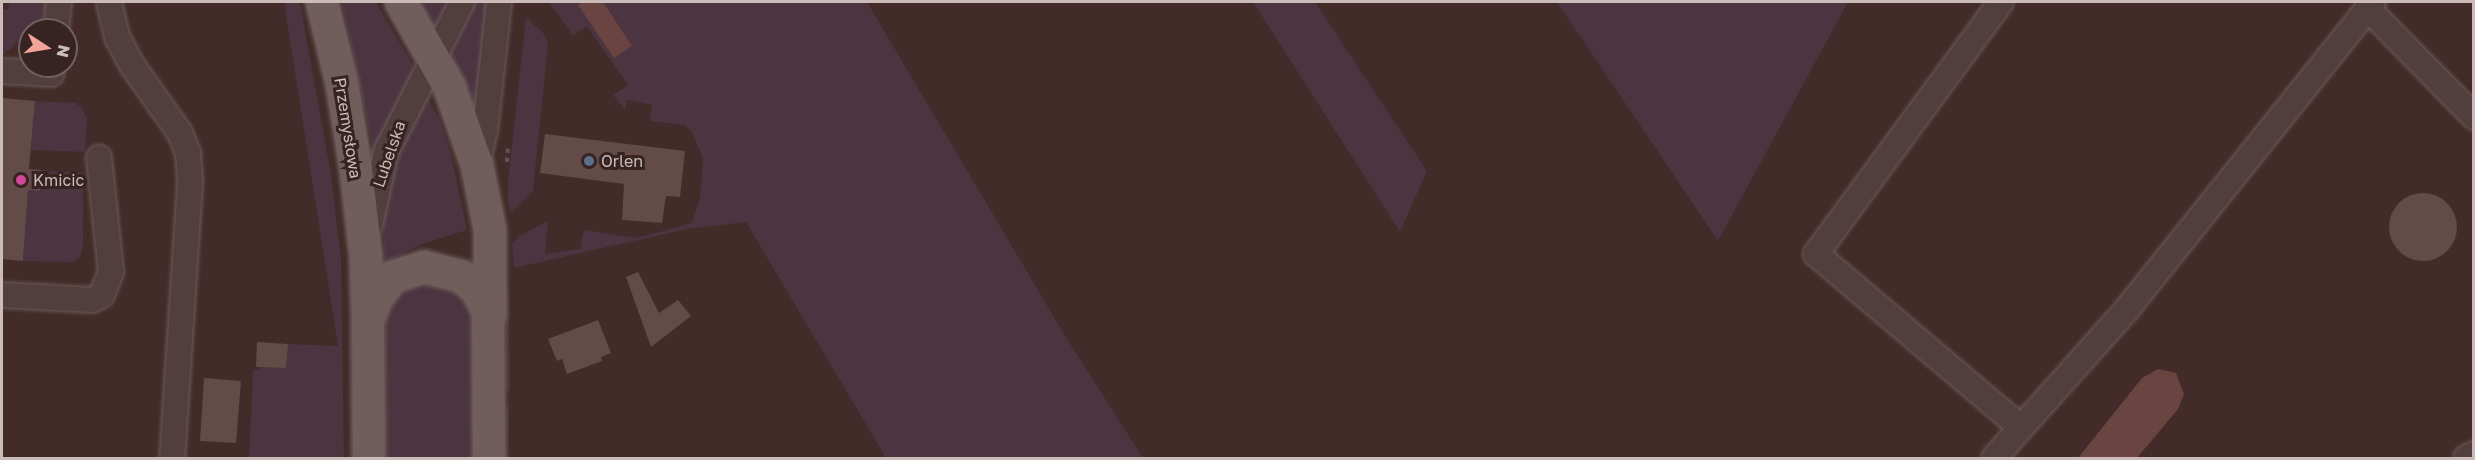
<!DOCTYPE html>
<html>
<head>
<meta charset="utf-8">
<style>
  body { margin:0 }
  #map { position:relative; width:2475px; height:460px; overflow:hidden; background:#422b29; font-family:"Golos Text",sans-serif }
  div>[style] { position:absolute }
  .green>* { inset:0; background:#4c3440 }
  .water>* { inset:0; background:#6a4440 }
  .building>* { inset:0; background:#634b48 }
  .round { border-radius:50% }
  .path>* { height:4px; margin-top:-2px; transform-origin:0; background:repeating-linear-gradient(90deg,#655058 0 4.5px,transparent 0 9px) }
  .roads { filter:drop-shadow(0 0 2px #6c5a58) drop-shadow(0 0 2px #6c5a58) }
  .minor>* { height:24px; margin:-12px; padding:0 12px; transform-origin:12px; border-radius:12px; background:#523f3d }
  .major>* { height:32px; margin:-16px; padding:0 16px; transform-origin:16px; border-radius:16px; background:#715d5b }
  .dots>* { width:16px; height:16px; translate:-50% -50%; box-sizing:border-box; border:3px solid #372422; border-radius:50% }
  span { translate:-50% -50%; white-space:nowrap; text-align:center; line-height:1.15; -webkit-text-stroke:6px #372422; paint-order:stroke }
  .street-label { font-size:16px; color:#cbbcba }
  .poi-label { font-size:16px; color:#cbbcba }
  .left { translate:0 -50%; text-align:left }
  .frame { position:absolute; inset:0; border:3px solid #cbbcba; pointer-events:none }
  .north { position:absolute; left:18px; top:18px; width:60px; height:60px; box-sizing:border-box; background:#372422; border:2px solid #72615f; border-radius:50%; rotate:102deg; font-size:16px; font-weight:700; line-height:24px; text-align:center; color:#cbbcba }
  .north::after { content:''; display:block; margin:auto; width:21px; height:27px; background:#f2a499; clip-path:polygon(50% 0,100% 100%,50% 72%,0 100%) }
</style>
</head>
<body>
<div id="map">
  <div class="green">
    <i style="clip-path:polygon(9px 2px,48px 2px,44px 16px,35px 27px,2px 56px,2px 9px,8px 9px)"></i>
    <i style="clip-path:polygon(284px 2px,299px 2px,301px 8px,331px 174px,341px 259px,344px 458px,249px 458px,253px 371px,263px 367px,286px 368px,288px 344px,338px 346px)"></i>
    <i style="clip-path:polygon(342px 2px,376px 2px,415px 69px,374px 154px)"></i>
    <i style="clip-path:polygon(412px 2px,452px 2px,433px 42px)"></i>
    <i style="clip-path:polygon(474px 2px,489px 2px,475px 123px,444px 60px)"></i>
    <i style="clip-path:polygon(549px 2px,867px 2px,1067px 339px,1143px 458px,886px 458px,746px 222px,687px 229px,514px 268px,512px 244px,519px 236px,548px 221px,545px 254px,580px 249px,584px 230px,637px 238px,692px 223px,700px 198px,703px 158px,691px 131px,685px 125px,650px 121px,652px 105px,627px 100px,625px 110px,613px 95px,628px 85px,587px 26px,573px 36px)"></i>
    <i style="clip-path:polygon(1253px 2px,1315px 2px,1427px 171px,1400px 232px)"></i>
    <i style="clip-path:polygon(1557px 2px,1848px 2px,1718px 241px)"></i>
    <i style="clip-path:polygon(317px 16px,353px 247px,355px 445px,350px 458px,348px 257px,334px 136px,310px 19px)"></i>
    <i style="clip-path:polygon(526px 17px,544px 34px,548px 44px,533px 191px,512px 212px,508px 206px,508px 181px)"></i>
    <i style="clip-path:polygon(426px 95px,441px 122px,452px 159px,467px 230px,422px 244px,385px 263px,382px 213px,389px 174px)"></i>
    <i style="clip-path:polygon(35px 101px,76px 103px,82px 108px,87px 119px,85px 152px,31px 150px)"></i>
    <i style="clip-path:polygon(41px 170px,83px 173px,83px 247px,80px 257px,72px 262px,23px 261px,28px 190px,40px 191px)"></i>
    <i style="clip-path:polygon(413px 281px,453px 284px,473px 310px,474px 458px,385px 458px,386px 318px,389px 306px)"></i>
    <i style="clip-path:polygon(504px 281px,507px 281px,509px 301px,510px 391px,505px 391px)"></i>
    <i style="clip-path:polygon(504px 407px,509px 407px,508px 457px,504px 457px)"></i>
  </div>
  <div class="water">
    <i style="clip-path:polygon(583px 2px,603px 2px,632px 46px,614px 58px,578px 5px)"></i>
    <i style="clip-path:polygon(2158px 369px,2176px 373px,2184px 394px,2178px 409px,2137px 458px,2078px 458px,2142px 378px)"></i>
  </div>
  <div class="building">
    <i style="clip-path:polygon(2px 98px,35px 101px,29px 169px,41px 170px,40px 191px,28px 190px,23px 261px,2px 259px)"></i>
    <i style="clip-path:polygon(545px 134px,685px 151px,680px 197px,666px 196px,662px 223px,622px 220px,624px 184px,540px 173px)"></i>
    <i class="round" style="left:2389px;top:193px;width:68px;height:68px"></i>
    <i style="clip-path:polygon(638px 272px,659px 313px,678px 300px,691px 316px,651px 347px,626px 277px)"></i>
    <i style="clip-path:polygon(598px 320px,611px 353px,601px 357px,602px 361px,567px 374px,562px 359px,557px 361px,548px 339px)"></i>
    <i style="clip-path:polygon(257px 342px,288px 344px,286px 368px,256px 367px)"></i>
    <i style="clip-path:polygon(204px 378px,241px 381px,236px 443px,200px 441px)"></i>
  </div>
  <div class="path">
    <i style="left:507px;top:162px;width:16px;rotate:-86deg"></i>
  </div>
  <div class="roads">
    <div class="minor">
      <i style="left:109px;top:2px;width:36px;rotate:77deg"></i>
      <i style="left:117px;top:37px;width:32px;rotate:62deg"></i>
      <i style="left:132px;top:65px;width:83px;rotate:54.8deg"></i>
      <i style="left:180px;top:133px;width:22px;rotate:68deg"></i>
      <i style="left:188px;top:153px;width:30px;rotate:86deg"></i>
      <i style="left:190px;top:183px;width:276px;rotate:93.7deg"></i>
      <i style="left:2001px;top:2px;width:313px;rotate:126.3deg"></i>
      <i style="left:1816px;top:254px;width:267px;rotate:40.3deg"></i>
      <i style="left:2367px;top:8px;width:153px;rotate:45.5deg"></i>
      <i style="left:56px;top:30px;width:28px;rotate:-84deg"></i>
      <i style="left:2px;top:71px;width:49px;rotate:3.5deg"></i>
      <i style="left:51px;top:74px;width:8px;rotate:-83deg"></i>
      <i style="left:477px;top:165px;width:35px;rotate:-77deg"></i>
      <i style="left:485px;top:131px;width:130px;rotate:-83.8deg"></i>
      <i style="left:370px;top:225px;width:75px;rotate:-77.6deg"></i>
      <i style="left:386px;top:152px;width:168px;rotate:-63.1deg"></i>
      <i style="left:2px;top:295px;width:90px;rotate:3.2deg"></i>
      <i style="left:92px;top:300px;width:11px;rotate:-27deg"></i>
      <i style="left:102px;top:295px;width:25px;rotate:-69deg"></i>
      <i style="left:111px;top:272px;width:115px;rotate:-96deg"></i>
      <i style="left:1994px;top:458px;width:201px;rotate:-48.2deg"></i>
      <i style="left:2128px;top:308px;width:392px;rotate:-51.3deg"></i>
      <i style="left:2466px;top:458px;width:9px;rotate:-27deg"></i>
    </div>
    <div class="major">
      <i style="left:322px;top:2px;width:83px;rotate:76.1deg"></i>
      <i style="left:342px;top:83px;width:87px;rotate:80.8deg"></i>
      <i style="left:356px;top:169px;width:88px;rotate:83.4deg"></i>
      <i style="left:366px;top:256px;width:58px;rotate:88deg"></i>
      <i style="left:401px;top:2px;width:97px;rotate:60.3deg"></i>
      <i style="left:449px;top:86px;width:84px;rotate:70.5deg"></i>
      <i style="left:477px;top:165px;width:66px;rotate:78.7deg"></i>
      <i style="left:490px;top:230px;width:86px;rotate:90deg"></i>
      <i style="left:369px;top:458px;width:137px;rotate:-90.4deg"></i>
      <i style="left:368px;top:321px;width:25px;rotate:-69deg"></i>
      <i style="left:377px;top:298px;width:26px;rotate:-53deg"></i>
      <i style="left:393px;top:277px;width:33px;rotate:-18deg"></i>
      <i style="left:424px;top:267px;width:38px;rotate:14deg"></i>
      <i style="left:461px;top:276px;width:21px;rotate:41deg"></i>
      <i style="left:477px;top:290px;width:25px;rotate:63deg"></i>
      <i style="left:488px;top:312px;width:146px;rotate:89.6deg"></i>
    </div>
  </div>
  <div class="dots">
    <i style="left:589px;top:161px;background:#5c6f8a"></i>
    <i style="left:21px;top:180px;background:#d1479c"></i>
  </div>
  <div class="street-label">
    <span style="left:348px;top:128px;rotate:81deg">Przemysłowa</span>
    <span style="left:389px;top:154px;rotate:-71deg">Lubelska</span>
  </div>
  <div class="poi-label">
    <span class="left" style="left:601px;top:161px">Orlen</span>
    <span class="left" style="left:33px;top:180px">Kmicic</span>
  </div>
  <div class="frame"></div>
  <div class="north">N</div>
</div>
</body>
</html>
